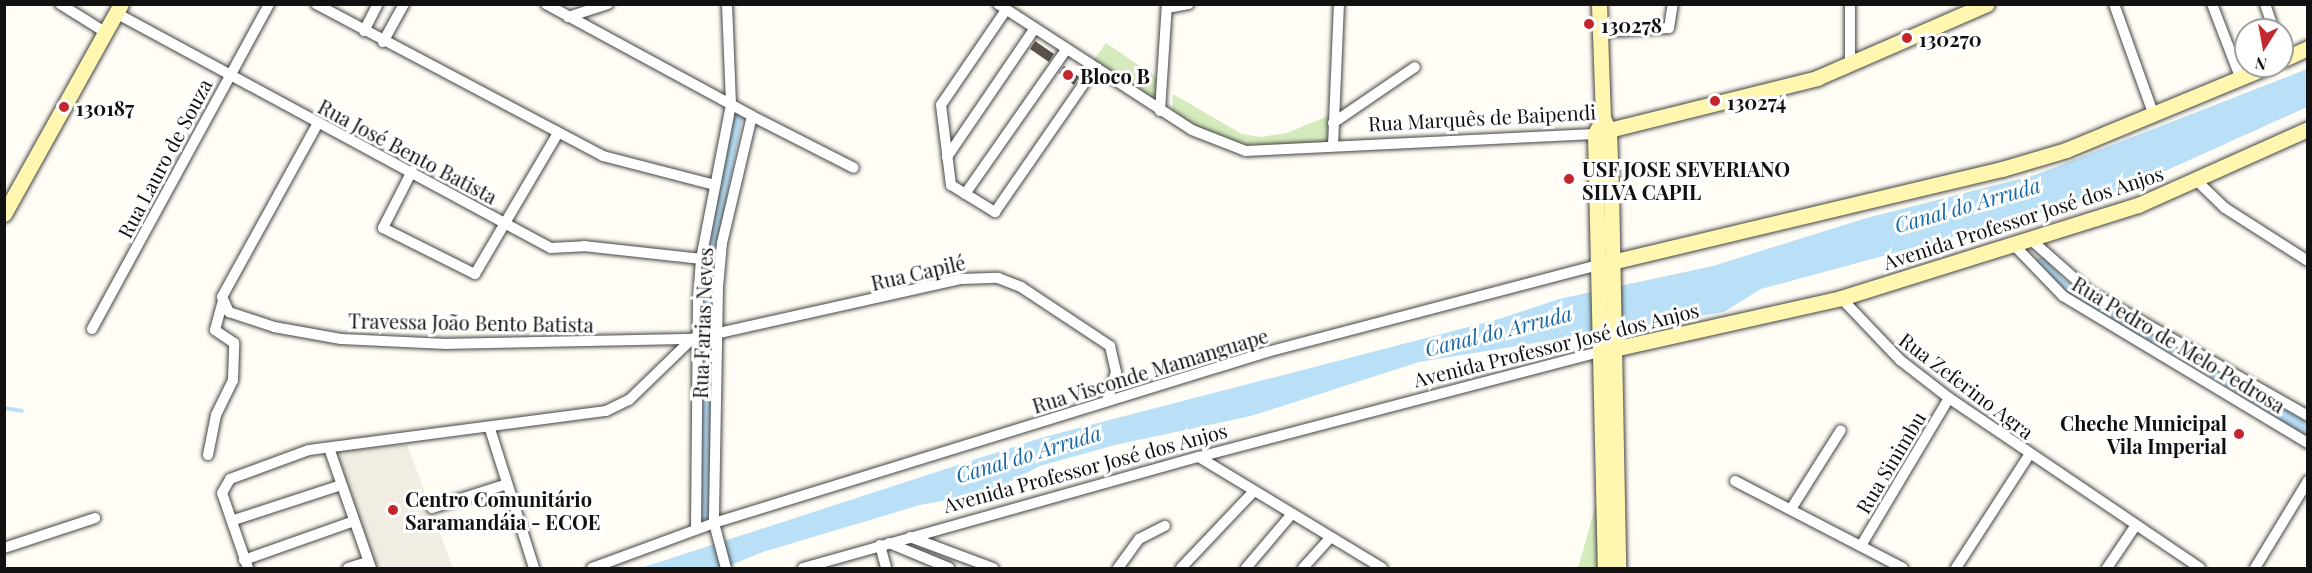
<!DOCTYPE html>
<html>
<head>
<meta charset="utf-8">
<style>
  body { margin:0 }
  #map { position:relative; width:2312px; height:573px; overflow:hidden; background:#fffdf5; font-family:"Playfair Display",serif }
  div>[style] { position:absolute }
  .green>* { inset:0; background:#d5ebbd }
  .plaza>* { inset:0; background:#f1ede2 }
  .water>* { inset:0; background:#b9e0f7 }
  .stream>* { height:4px; margin:-2px; padding:0 2px; transform-origin:2px; border-radius:2px; background:#b9e0f7 }
  .canal>* { height:12px; margin:-6px; padding:0 6px; transform-origin:6px; border-radius:6px; background:#b9e0f7 }
  .building>* { inset:0; background:#5a524d }
  .roads { filter:drop-shadow(0 0 2px #444) drop-shadow(0 0 2px #444) }
  .street>* { height:10px; margin:-5px; padding:0 5px; transform-origin:5px; border-radius:5px; background:#fff }
  .secondary>* { height:15px; margin:-7.5px; padding:0 7.5px; transform-origin:7.5px; border-radius:7.5px; background:#fff6b0 }
  .dots>* { width:16px; height:16px; translate:-50% -50%; box-sizing:border-box; border:3px solid #fff; border-radius:50% }
  span { translate:-50% -50%; white-space:nowrap; text-align:center; line-height:1.15; -webkit-text-stroke:6px #fff; paint-order:stroke }
  .poi-label { font-size:20px; color:#111; font-weight:700 }
  .left { translate:0 -50%; text-align:left }
  .right { translate:-100% -50%; text-align:right }
  .street-label { font-size:20px; color:#111 }
  .water-label { font-size:21px; color:#1768a6; font-style:italic }
  .frame { position:absolute; inset:0; border:6px solid #111; pointer-events:none }
  .north { position:absolute; left:2234px; top:18px; width:60px; height:60px; box-sizing:border-box; background:#fff; border:2px solid #a0a0a0; border-radius:50%; rotate:191deg; font-size:16px; font-weight:700; line-height:24px; text-align:center; color:#111 }
  .north::after { content:''; display:block; margin:auto; width:21px; height:27px; background:#c4262e; clip-path:polygon(50% 0,100% 100%,50% 72%,0 100%) }
</style>
</head>
<body>
<div id="map">
  <div class="green">
    <i style="clip-path:polygon(1106px 43px,1159px 79px,1156px 101px,1093px 61px)"></i>
    <i style="clip-path:polygon(1173px 94px,1242px 134px,1261px 137px,1287px 133px,1330px 115px,1329px 140px,1321px 145px,1264px 150px,1222px 142px,1172px 114px)"></i>
    <i style="clip-path:polygon(1595px 508px,1600px 508px,1601px 568px,1578px 568px)"></i>
  </div>
  <div class="plaza">
    <i style="clip-path:polygon(407px 444px,453px 568px,375px 568px,332px 451px)"></i>
  </div>
  <div class="water">
    <i style="clip-path:polygon(2307px 69px,2307px 107px,2119px 192px,1761px 289px,1724px 312px,1419px 362px,1251px 416px,1115px 445px,1040px 466px,990px 492px,920px 505px,763px 552px,723px 568px,641px 568px,1044px 437px,1499px 319px,1559px 299px,1713px 266px,1863px 219px,2035px 175px)"></i>
  </div>
  <div class="stream">
    <i style="left:4px;top:408px;width:18px;rotate:9deg"></i>
  </div>
  <div class="canal">
    <i style="left:2041px;top:263px;width:28px;rotate:48deg"></i>
    <i style="left:2060px;top:284px;width:137px;rotate:29.2deg"></i>
    <i style="left:2180px;top:351px;width:150px;rotate:31.7deg"></i>
    <i style="left:704px;top:514px;width:260px;rotate:-88.9deg"></i>
    <i style="left:709px;top:254px;width:137px;rotate:-78.6deg"></i>
  </div>
  <div class="building">
    <i style="clip-path:polygon(1035px 41px,1054px 54px,1049px 62px,1030px 49px)"></i>
    <i style="clip-path:polygon(1064px 66px,1079px 77px,1074px 85px,1059px 73px)"></i>
  </div>
  <div class="roads">
    <div class="street">
      <i style="left:60px;top:4px;width:53px;rotate:31.9deg"></i>
      <i style="left:316px;top:4px;width:325px;rotate:27.9deg"></i>
      <i style="left:603px;top:156px;width:116px;rotate:14.5deg"></i>
      <i style="left:546px;top:4px;width:234px;rotate:28.5deg"></i>
      <i style="left:752px;top:116px;width:130px;rotate:103.3deg"></i>
      <i style="left:722px;top:243px;width:44px;rotate:95.2deg"></i>
      <i style="left:718px;top:287px;width:236px;rotate:91deg"></i>
      <i style="left:714px;top:523px;width:47px;rotate:75.1deg"></i>
      <i style="left:998px;top:4px;width:231px;rotate:33deg"></i>
      <i style="left:1192px;top:130px;width:58px;rotate:21.3deg"></i>
      <i style="left:1246px;top:151px;width:349px;rotate:-2.8deg"></i>
      <i style="left:1850px;top:4px;width:61px;rotate:90deg"></i>
      <i style="left:2114px;top:4px;width:119px;rotate:70.3deg"></i>
      <i style="left:2212px;top:4px;width:80px;rotate:68.9deg"></i>
      <i style="left:2265px;top:4px;width:28px;rotate:71deg"></i>
      <i style="left:1167px;top:8px;width:22px;rotate:-10deg"></i>
      <i style="left:1006px;top:10px;width:115px;rotate:124.4deg"></i>
      <i style="left:941px;top:105px;width:81px;rotate:82.9deg"></i>
      <i style="left:951px;top:185px;width:52px;rotate:31.5deg"></i>
      <i style="left:995px;top:212px;width:174px;rotate:-55.3deg"></i>
      <i style="left:116px;top:13px;width:494px;rotate:28.4deg"></i>
      <i style="left:551px;top:248px;width:33px;rotate:-3deg"></i>
      <i style="left:584px;top:246px;width:118px;rotate:6.3deg"></i>
      <i style="left:568px;top:17px;width:42px;rotate:-18deg"></i>
      <i style="left:364px;top:31px;width:30px;rotate:-63deg"></i>
      <i style="left:1600px;top:32px;width:69px;rotate:-3.3deg"></i>
      <i style="left:1669px;top:28px;width:24px;rotate:-81deg"></i>
      <i style="left:383px;top:42px;width:43px;rotate:-61.1deg"></i>
      <i style="left:1160px;top:111px;width:107px;rotate:-86.3deg"></i>
      <i style="left:752px;top:116px;width:114px;rotate:27deg"></i>
      <i style="left:318px;top:123px;width:199px;rotate:118.9deg"></i>
      <i style="left:222px;top:297px;width:17px;rotate:65deg"></i>
      <i style="left:229px;top:312px;width:47px;rotate:18.4deg"></i>
      <i style="left:274px;top:327px;width:68px;rotate:10.2deg"></i>
      <i style="left:341px;top:339px;width:106px;rotate:2.7deg"></i>
      <i style="left:447px;top:344px;width:245px;rotate:-1.2deg"></i>
      <i style="left:692px;top:339px;width:276px;rotate:-12.6deg"></i>
      <i style="left:961px;top:279px;width:37px;rotate:-2deg"></i>
      <i style="left:998px;top:278px;width:25px;rotate:21deg"></i>
      <i style="left:1021px;top:287px;width:107px;rotate:33.5deg"></i>
      <i style="left:1110px;top:346px;width:27px;rotate:77deg"></i>
      <i style="left:1116px;top:372px;width:30px;rotate:107deg"></i>
      <i style="left:1333px;top:123px;width:99px;rotate:-34.3deg"></i>
      <i style="left:1333px;top:146px;width:142px;rotate:-87.6deg"></i>
      <i style="left:947px;top:157px;width:156px;rotate:-55.7deg"></i>
      <i style="left:412px;top:171px;width:64px;rotate:117deg"></i>
      <i style="left:383px;top:228px;width:103px;rotate:26.6deg"></i>
      <i style="left:475px;top:274px;width:161px;rotate:-59.5deg"></i>
      <i style="left:2197px;top:181px;width:39px;rotate:44deg"></i>
      <i style="left:2225px;top:208px;width:98px;rotate:32.6deg"></i>
      <i style="left:965px;top:194px;width:176px;rotate:-55deg"></i>
      <i style="left:2029px;top:238px;width:81px;rotate:41.5deg"></i>
      <i style="left:2090px;top:292px;width:251px;rotate:29.6deg"></i>
      <i style="left:2012px;top:243px;width:74px;rotate:46.1deg"></i>
      <i style="left:2063px;top:296px;width:286px;rotate:31deg"></i>
      <i style="left:1841px;top:298px;width:86px;rotate:46.4deg"></i>
      <i style="left:1900px;top:360px;width:62px;rotate:37.8deg"></i>
      <i style="left:1949px;top:398px;width:303px;rotate:34.1deg"></i>
      <i style="left:92px;top:329px;width:370px;rotate:-61.4deg"></i>
      <i style="left:490px;top:429px;width:146px;rotate:72.4deg"></i>
      <i style="left:329px;top:448px;width:127px;rotate:70.7deg"></i>
      <i style="left:208px;top:455px;width:41px;rotate:-78.7deg"></i>
      <i style="left:216px;top:415px;width:39px;rotate:-64deg"></i>
      <i style="left:233px;top:380px;width:37px;rotate:-88deg"></i>
      <i style="left:234px;top:343px;width:23px;rotate:-146deg"></i>
      <i style="left:215px;top:330px;width:28px;rotate:-75deg"></i>
      <i style="left:1199px;top:457px;width:214px;rotate:31.2deg"></i>
      <i style="left:1735px;top:481px;width:189px;rotate:27.4deg"></i>
      <i style="left:432px;top:508px;width:79px;rotate:-17.7deg"></i>
      <i style="left:1791px;top:509px;width:93px;rotate:-57.7deg"></i>
      <i style="left:234px;top:520px;width:113px;rotate:-18.1deg"></i>
      <i style="left:696px;top:529px;width:228px;rotate:-89.5deg"></i>
      <i style="left:698px;top:301px;width:42px;rotate:-85.9deg"></i>
      <i style="left:701px;top:259px;width:158px;rotate:-79deg"></i>
      <i style="left:731px;top:104px;width:100px;rotate:-92.3deg"></i>
      <i style="left:910px;top:537px;width:89px;rotate:20.5deg"></i>
      <i style="left:889px;top:543px;width:65px;rotate:22.6deg"></i>
      <i style="left:1862px;top:544px;width:170px;rotate:-59.2deg"></i>
      <i style="left:880px;top:545px;width:24px;rotate:75deg"></i>
      <i style="left:4px;top:548px;width:96px;rotate:-18.2deg"></i>
      <i style="left:244px;top:560px;width:117px;rotate:-19.5deg"></i>
      <i style="left:248px;top:568px;width:79px;rotate:-109.1deg"></i>
      <i style="left:222px;top:493px;width:16px;rotate:-60deg"></i>
      <i style="left:230px;top:479px;width:84px;rotate:-20.2deg"></i>
      <i style="left:309px;top:450px;width:300px;rotate:-7.5deg"></i>
      <i style="left:606px;top:411px;width:25px;rotate:-26deg"></i>
      <i style="left:629px;top:400px;width:88px;rotate:-44.1deg"></i>
      <i style="left:348px;top:568px;width:21px;rotate:-17deg"></i>
      <i style="left:592px;top:568px;width:130px;rotate:-20.2deg"></i>
      <i style="left:714px;top:523px;width:579px;rotate:-17.18deg"></i>
      <i style="left:1267px;top:352px;width:343px;rotate:-14.7deg"></i>
      <i style="left:803px;top:568px;width:411px;rotate:-15.7deg"></i>
      <i style="left:1199px;top:457px;width:415px;rotate:-14.7deg"></i>
      <i style="left:1118px;top:568px;width:36px;rotate:-54deg"></i>
      <i style="left:1139px;top:539px;width:29px;rotate:-27deg"></i>
      <i style="left:1181px;top:568px;width:105px;rotate:-46.5deg"></i>
      <i style="left:1246px;top:568px;width:70px;rotate:-49.7deg"></i>
      <i style="left:1303px;top:568px;width:40px;rotate:-48deg"></i>
      <i style="left:1956px;top:568px;width:135px;rotate:-57.1deg"></i>
      <i style="left:2107px;top:568px;width:52px;rotate:-56deg"></i>
      <i style="left:2255px;top:568px;width:102px;rotate:-58.7deg"></i>
    </div>
    <div class="secondary">
      <i style="left:1599px;top:4px;width:114px;rotate:88deg"></i>
      <i style="left:1603px;top:118px;width:14px;rotate:65deg"></i>
      <i style="left:1609px;top:131px;width:58px;rotate:88deg"></i>
      <i style="left:1611px;top:189px;width:379px;rotate:88.9deg"></i>
      <i style="left:2282px;top:60px;width:29px;rotate:-25deg"></i>
      <i style="left:1603px;top:118px;width:18px;rotate:117deg"></i>
      <i style="left:1595px;top:134px;width:434px;rotate:88.7deg"></i>
      <i style="left:1601px;top:132px;width:223px;rotate:-14deg"></i>
      <i style="left:1817px;top:78px;width:185px;rotate:-23.5deg"></i>
      <i style="left:4px;top:214px;width:240px;rotate:-60.9deg"></i>
      <i style="left:1599px;top:265px;width:414px;rotate:-13.4deg"></i>
      <i style="left:2002px;top:169px;width:67px;rotate:-16.5deg"></i>
      <i style="left:2066px;top:150px;width:220px;rotate:-22.5deg"></i>
      <i style="left:1600px;top:352px;width:247px;rotate:-12.6deg"></i>
      <i style="left:1841px;top:298px;width:311px;rotate:-17.4deg"></i>
      <i style="left:2138px;top:205px;width:186px;rotate:-24.1deg"></i>
    </div>
  </div>
  <div class="dots">
    <i style="left:1589px;top:24px;background:#c4262e"></i>
    <i style="left:1907px;top:38px;background:#c4262e"></i>
    <i style="left:1068px;top:75px;background:#c4262e"></i>
    <i style="left:1715px;top:101px;background:#c4262e"></i>
    <i style="left:64px;top:107px;background:#c4262e"></i>
    <i style="left:1569px;top:179px;background:#c4262e"></i>
    <i style="left:2239px;top:434px;background:#c4262e"></i>
    <i style="left:393px;top:510px;background:#c4262e"></i>
  </div>
  <div class="poi-label">
    <span class="left" style="left:1601px;top:24px">130278</span>
    <span class="left" style="left:1919px;top:38px">130270</span>
    <span class="left" style="left:1080px;top:75px">Bloco B</span>
    <span class="left" style="left:1727px;top:101px">130274</span>
    <span class="left" style="left:76px;top:107px">130187</span>
    <span class="left" style="left:1582px;top:180px">USF JOSE SEVERIANO<br>SILVA CAPIL</span>
    <span class="right" style="left:2227px;top:434px">Cheche Municipal<br>Vila Imperial</span>
    <span class="left" style="left:405px;top:510px">Centro Comunitário<br>Saramandáia - ECOE</span>
  </div>
  <div class="street-label">
    <span style="left:1482px;top:117px;rotate:-3deg">Rua Marquês de Baipendi</span>
    <span style="left:408px;top:151px;rotate:28deg">Rua José Bento Batista</span>
    <span style="left:164px;top:158px;rotate:-62deg">Rua Lauro de Souza</span>
    <span style="left:2023px;top:217px;rotate:-18deg">Avenida Professor José dos Anjos</span>
    <span style="left:918px;top:272px;rotate:-13deg">Rua Capilé</span>
    <span style="left:471px;top:322px;rotate:1deg">Travessa João Bento Batista</span>
    <span style="left:702px;top:323px;rotate:-88deg">Rua Farias Neves</span>
    <span style="left:1556px;top:344px;rotate:-14deg">Avenida Professor José dos Anjos</span>
    <span style="left:2179px;top:344px;rotate:31deg">Rua Pedro de Melo Pedrosa</span>
    <span style="left:1150px;top:370px;rotate:-17deg">Rua Visconde Mamanguape</span>
    <span style="left:1967px;top:385px;rotate:37deg">Rua Zeferino Agra</span>
    <span style="left:1890px;top:462px;rotate:-59deg">Rua Sinimbu</span>
    <span style="left:1085px;top:467px;rotate:-15deg">Avenida Professor José dos Anjos</span>
  </div>
  <div class="water-label">
    <span style="left:1967px;top:204px;rotate:-16deg">Canal do Arruda</span>
    <span style="left:1498px;top:330px;rotate:-14deg">Canal do Arruda</span>
    <span style="left:1028px;top:453px;rotate:-17deg">Canal do Arruda</span>
  </div>
  <div class="frame"></div>
  <div class="north">N</div>
</div>
</body>
</html>
